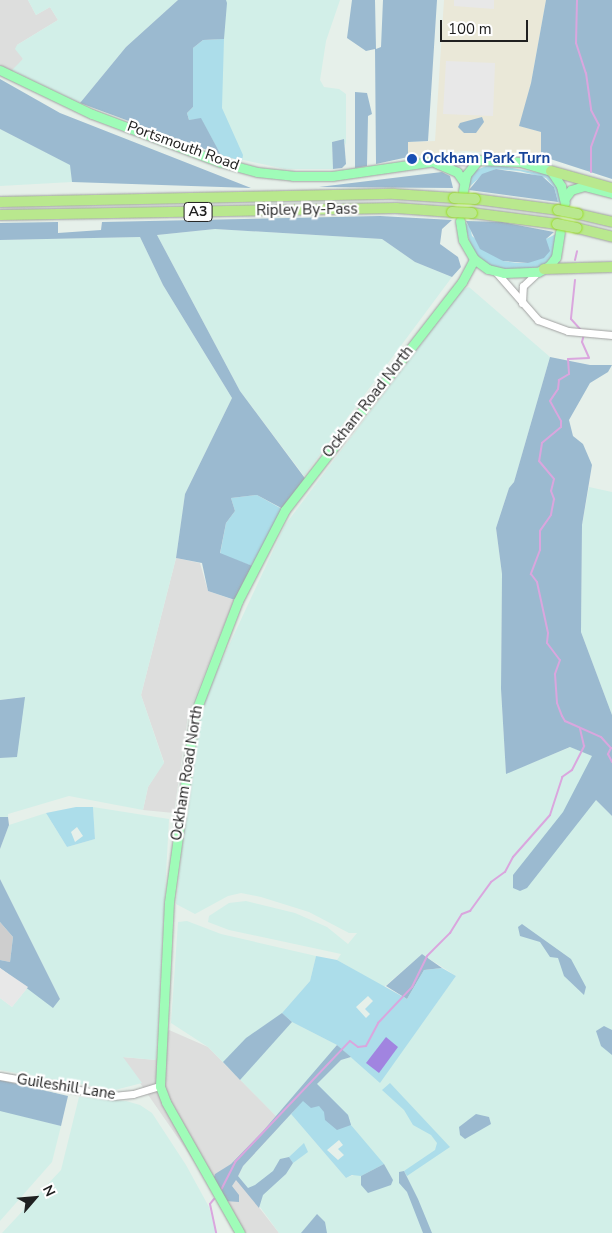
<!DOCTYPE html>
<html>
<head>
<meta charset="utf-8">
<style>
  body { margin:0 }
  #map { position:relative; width:612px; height:1233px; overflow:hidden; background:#e6f0ea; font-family:"Nunito Sans",sans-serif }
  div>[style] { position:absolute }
  .residential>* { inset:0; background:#dddedd }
  .industrial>* { inset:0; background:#eae8d8 }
  .religious>* { inset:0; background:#cecece }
  .farmland>* { inset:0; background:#d2efe8 }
  .grass>* { inset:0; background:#acddea }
  .forest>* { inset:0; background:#9bbad0 }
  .pitch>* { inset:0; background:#a184e0 }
  .parking>* { inset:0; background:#e8e8e8 }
  .stream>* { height:2px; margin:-1px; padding:0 1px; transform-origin:1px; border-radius:1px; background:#daa6de }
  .roads { filter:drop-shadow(0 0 1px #a1a1a1) drop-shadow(0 0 1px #a1a1a1) }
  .minor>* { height:7px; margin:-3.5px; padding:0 3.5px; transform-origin:3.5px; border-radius:3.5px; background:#fff }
  .major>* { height:9px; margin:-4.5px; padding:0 4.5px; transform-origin:4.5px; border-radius:4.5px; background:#9ffcb8 }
  .highway>* { height:10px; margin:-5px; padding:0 5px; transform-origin:5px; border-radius:5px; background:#b9e88e }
  .bridges { filter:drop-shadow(0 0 1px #9adc25) drop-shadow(0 0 1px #9adc25) }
  .highway-bridge>* { height:10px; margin:-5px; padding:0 5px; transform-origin:5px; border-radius:5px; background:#b9e88e }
  .dots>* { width:14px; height:14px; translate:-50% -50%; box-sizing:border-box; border:2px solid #fff; border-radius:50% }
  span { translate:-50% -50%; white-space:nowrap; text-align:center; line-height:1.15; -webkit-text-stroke:4.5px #fff; paint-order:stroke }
  .shield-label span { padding:1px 4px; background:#fff; border:1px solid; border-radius:4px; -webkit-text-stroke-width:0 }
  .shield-label { font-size:14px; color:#202020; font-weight:700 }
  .street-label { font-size:15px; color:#202020 }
  .transit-label { font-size:15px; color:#164399; font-weight:700 }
  .left { translate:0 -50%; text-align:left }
  .north { position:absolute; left:10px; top:1173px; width:50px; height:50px; -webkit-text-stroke:4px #fff; paint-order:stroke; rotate:63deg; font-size:14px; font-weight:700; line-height:20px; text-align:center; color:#202020 }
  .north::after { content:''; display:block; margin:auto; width:18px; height:22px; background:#202020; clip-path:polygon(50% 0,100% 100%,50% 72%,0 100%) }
  .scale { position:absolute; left:440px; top:20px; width:88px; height:22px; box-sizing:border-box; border:2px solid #202020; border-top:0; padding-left:6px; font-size:15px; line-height:18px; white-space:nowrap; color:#202020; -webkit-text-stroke:4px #fff; paint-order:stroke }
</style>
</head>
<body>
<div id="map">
  <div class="residential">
    <i style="clip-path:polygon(0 0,28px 0,36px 15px,50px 7px,58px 20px,17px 45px,23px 59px,7px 78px,0 73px)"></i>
    <i style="clip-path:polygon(176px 558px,200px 563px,208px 591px,234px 600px,188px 715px,174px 813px,143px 810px,148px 787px,164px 762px,141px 695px)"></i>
    <i style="clip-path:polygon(169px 1030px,208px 1047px,282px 1122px,247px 1192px,279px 1233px,237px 1233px,207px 1180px,122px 1057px,156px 1060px)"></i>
  </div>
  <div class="industrial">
    <i style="clip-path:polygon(444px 0,546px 0,531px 83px,520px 126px,541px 132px,541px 156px,465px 151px,408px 157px,408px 142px,435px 141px)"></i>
  </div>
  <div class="religious">
    <i style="clip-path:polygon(0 922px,13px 937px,10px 962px,0 960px)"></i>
  </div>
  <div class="farmland">
    <i style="clip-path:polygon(28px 0,178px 0,126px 47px,80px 103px,12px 70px,23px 59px,15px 49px,17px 45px,58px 20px,50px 7px,36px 15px)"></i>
    <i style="clip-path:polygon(226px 0,340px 0,326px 41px,320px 80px,324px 87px,339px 89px,346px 94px,346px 145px,343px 139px,332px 142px,333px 169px,285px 169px,221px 155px,201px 119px)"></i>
    <i style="clip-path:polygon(0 129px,71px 165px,72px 182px,0 186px)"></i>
    <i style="clip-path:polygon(215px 229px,382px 239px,415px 262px,452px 277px,304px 476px,240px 391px,157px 235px)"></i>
    <i style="clip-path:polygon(140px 237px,163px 285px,232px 398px,185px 494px,176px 558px,141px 695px,164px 763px,148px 787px,143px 810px,69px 796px,8px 814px,8px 817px,0 817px,0 758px,17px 756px,24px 697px,0 700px,0 240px)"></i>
    <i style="clip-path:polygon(469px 287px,550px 357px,514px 482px,509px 488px,496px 528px,502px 574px,501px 689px,506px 773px,571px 747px,592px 756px,596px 800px,612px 816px,612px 1233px,279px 1233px,238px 1177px,243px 1166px,291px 1114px,346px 1178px,383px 1164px,351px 1125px,348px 1115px,317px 1084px,341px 1060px,351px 1057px,380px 1082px,456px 976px,422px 954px,384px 987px,337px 960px,341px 954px,229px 930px,208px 922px,209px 916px,229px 903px,246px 901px,295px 913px,327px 927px,348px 944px,357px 933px,349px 933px,309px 912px,261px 897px,241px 893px,228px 896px,195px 914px,176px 904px,191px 765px,204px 699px,285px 525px,462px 290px)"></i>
    <i style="clip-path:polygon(589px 487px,612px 492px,612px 715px,581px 632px,582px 525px)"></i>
    <i style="clip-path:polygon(93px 807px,169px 819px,156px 1060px,123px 1057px,142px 1083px,115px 1090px,0 1070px,0 998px,12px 1007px,28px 987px,53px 1007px,60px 999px,0 879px,0 849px,9px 825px,46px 813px,67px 847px,95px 839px)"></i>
    <i style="clip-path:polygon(187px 921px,221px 934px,316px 956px,310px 981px,282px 1013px,292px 1022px,337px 1045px,276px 1116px,208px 1047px,171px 1023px,178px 922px)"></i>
    <i style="clip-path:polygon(79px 1097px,126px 1101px,140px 1105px,152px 1113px,186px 1165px,209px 1207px,216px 1233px,2px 1233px,61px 1170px)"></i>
    <i style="clip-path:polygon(0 1110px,61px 1126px,52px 1162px,0 1221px)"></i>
  </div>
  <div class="grass">
    <i style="clip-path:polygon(224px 39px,222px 108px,243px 155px,242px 161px,221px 155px,201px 119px,189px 120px,187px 113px,193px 107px,193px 48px,203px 40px)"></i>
    <i style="clip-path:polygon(491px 164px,550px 175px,560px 191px,562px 203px,558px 202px,554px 187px,546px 178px,520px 171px,496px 169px,480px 177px,466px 190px,472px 172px)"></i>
    <i style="clip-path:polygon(463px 220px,470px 227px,472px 236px,503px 261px,518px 263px,528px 263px,546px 239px,558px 233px,553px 258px,540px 267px,509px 270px,490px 266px,473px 252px)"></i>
    <i style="clip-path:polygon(257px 495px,282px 509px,252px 566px,220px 554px,226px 523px,235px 511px,231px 498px)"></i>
    <i style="clip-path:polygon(evenodd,76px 807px,93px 807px,95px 839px,67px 847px,46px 813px,76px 807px,77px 827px,83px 836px,75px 842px,71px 832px,77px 827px)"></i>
    <i style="clip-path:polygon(evenodd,316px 956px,337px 960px,407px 999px,424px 970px,442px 968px,456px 976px,380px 1083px,337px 1045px,292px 1022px,282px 1013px,310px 981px,316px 956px,368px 996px,373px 1001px,365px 1009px,370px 1014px,366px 1018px,356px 1007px,368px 996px)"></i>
    <i style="clip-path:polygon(390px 1083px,450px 1147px,407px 1176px,404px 1171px,435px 1150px,437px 1143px,431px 1135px,413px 1125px,404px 1110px,382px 1090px)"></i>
    <i style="clip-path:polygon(evenodd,317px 1084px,348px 1115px,351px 1125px,384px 1164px,361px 1176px,352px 1175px,346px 1178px,291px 1114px,317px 1084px,339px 1140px,343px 1145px,338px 1149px,344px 1155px,338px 1160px,327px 1150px,339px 1140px)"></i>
    <i style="clip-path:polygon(304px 1143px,308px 1152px,293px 1163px,289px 1157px)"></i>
  </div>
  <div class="forest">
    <i style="clip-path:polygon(178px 0,226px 0,227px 3px,224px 39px,203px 40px,193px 48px,193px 107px,187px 113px,189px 120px,201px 118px,221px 155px,80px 103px,126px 47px)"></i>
    <i style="clip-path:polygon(352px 0,375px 0,376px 49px,381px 47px,383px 0,437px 0,428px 141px,408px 142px,408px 157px,376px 164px,375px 49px,366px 51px,347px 38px)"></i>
    <i style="clip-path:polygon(546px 0,612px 0,612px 179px,541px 156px,541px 132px,519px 126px,531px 83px)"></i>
    <i style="clip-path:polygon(0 79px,60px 113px,251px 188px,72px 182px,70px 165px,0 129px)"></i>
    <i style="clip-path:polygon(355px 92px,367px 93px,372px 114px,368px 116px,367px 166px,355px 168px)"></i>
    <i style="clip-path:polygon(482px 117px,484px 122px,476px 133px,464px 133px,458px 127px,460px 123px)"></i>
    <i style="clip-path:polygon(344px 139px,346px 164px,342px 168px,333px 169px,332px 142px)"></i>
    <i style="clip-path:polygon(496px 169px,542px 176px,554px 187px,558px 202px,469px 190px,482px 174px)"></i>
    <i style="clip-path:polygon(442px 172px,450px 176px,453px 188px,319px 187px)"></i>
    <i style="clip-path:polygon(380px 216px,452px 220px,442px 229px,440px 244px,458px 257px,461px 267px,452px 277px,415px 262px,382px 239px,215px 229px,157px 235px,240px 391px,307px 481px,285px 510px,257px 495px,231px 498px,235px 511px,226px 523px,220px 553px,255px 567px,238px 601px,208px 591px,202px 563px,176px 558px,185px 494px,232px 398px,163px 285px,140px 237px,0 240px,0 223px,58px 222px,58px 233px,101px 230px,102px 222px)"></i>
    <i style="clip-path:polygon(466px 221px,502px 222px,554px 232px,546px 239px,550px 251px,544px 258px,528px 263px,503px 261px,480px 249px)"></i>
    <i style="clip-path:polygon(550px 357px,590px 365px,612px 365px,608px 372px,590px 383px,569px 420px,573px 436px,583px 444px,592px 465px,582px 525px,581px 632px,612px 715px,612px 816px,596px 800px,527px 888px,520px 891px,513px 888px,513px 875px,563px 812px,592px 756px,570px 747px,506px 774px,501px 689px,502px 574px,496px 528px,509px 488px,514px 482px)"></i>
    <i style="clip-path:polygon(25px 697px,17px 757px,0 758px,0 700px)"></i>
    <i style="clip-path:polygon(0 817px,8px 817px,9px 825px,0 849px)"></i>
    <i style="clip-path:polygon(0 879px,60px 999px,53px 1008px,0 968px,0 960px,10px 962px,13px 937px,0 922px)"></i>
    <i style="clip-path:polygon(522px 924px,571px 959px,586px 987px,584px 995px,564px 976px,558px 958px,550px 957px,540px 942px,520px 936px,518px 927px)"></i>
    <i style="clip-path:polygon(422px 954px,442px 968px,424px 970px,407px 999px,386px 986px)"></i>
    <i style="clip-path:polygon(282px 1013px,292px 1022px,240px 1080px,223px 1062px,246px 1038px)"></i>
    <i style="clip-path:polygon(604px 1026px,612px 1030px,612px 1055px,601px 1046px,596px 1031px)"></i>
    <i style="clip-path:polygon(337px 1045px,351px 1057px,341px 1060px,317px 1084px,348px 1115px,351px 1125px,337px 1130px,325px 1120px,324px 1112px,319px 1106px,311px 1108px,303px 1101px,243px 1166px,238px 1176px,248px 1188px,255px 1185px,273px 1171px,280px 1159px,289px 1157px,293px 1163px,286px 1174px,263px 1195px,259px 1208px,236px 1180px,232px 1186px,239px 1195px,239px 1202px,225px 1201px,213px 1180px,215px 1174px,231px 1164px,263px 1131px)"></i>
    <i style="clip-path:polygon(0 1080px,68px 1096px,61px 1126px,0 1111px)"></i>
    <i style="clip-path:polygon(476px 1114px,489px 1117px,491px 1124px,465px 1139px,460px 1135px,459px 1127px)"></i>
    <i style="clip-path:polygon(384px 1164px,393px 1180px,391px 1185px,368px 1193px,361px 1185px,361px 1176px)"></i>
    <i style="clip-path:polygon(404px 1171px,418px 1199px,432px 1233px,423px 1233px,407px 1192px,399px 1183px,399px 1172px)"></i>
    <i style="clip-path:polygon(317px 1214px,325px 1222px,327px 1233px,301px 1233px)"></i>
  </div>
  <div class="pitch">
    <i style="clip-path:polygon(386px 1037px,398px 1047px,379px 1073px,366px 1063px)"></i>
  </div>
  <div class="parking">
    <i style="clip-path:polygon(454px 0,494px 0,494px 9px,454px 6px)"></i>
    <i style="clip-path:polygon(446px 61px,495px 63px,493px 116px,443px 114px)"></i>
    <i style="clip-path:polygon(0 968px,28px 987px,12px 1007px,0 998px)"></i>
  </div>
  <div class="stream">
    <i style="left:577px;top:0;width:43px;rotate:91.3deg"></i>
    <i style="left:576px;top:43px;width:32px;rotate:72deg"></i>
    <i style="left:586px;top:73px;width:37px;rotate:82deg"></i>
    <i style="left:591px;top:110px;width:17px;rotate:62deg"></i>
    <i style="left:599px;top:125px;width:23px;rotate:110deg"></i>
    <i style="left:591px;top:147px;width:25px;rotate:90deg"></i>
    <i style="left:575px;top:260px;width:9px;rotate:-77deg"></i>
    <i style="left:575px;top:280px;width:39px;rotate:96deg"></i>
    <i style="left:571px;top:319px;width:15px;rotate:48deg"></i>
    <i style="left:584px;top:334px;width:8px;rotate:104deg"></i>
    <i style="left:582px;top:342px;width:17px;rotate:66deg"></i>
    <i style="left:589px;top:358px;width:21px;rotate:177deg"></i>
    <i style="left:568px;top:359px;width:15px;rotate:86deg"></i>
    <i style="left:569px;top:374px;width:12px;rotate:149deg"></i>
    <i style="left:559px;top:380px;width:9px;rotate:96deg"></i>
    <i style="left:558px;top:389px;width:14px;rotate:124deg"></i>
    <i style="left:550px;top:401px;width:23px;rotate:61deg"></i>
    <i style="left:561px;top:421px;width:6px;rotate:90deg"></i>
    <i style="left:561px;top:427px;width:25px;rotate:140deg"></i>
    <i style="left:542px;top:443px;width:18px;rotate:99deg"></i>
    <i style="left:539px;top:461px;width:23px;rotate:50deg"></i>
    <i style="left:554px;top:479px;width:12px;rotate:104deg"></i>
    <i style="left:551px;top:491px;width:9px;rotate:69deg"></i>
    <i style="left:554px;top:499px;width:16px;rotate:101deg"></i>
    <i style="left:551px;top:515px;width:19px;rotate:125deg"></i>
    <i style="left:540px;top:531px;width:19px;rotate:90deg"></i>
    <i style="left:540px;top:550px;width:26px;rotate:111deg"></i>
    <i style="left:531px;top:574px;width:10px;rotate:53deg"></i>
    <i style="left:537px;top:582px;width:52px;rotate:77.8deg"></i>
    <i style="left:548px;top:633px;width:10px;rotate:96deg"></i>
    <i style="left:547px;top:643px;width:21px;rotate:53deg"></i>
    <i style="left:560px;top:660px;width:15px;rotate:110deg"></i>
    <i style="left:555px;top:674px;width:29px;rotate:86deg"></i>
    <i style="left:557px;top:703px;width:14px;rotate:69deg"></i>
    <i style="left:562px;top:716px;width:6px;rotate:59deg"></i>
    <i style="left:565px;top:721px;width:39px;rotate:24deg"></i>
    <i style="left:601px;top:737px;width:15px;rotate:48deg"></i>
    <i style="left:611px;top:748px;width:7px;rotate:117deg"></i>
    <i style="left:608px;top:754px;width:9px;rotate:63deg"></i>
    <i style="left:220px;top:1192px;width:34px;rotate:-63deg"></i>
    <i style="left:235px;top:1162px;width:167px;rotate:-46.5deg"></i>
    <i style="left:350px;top:1041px;width:10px;rotate:37deg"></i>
    <i style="left:358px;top:1047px;width:8px;rotate:-7deg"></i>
    <i style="left:366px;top:1046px;width:26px;rotate:-62deg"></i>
    <i style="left:378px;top:1023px;width:50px;rotate:-46.6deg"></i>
    <i style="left:412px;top:987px;width:34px;rotate:-64deg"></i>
    <i style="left:427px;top:956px;width:33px;rotate:-45deg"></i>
    <i style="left:450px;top:933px;width:22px;rotate:-58deg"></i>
    <i style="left:462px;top:914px;width:9px;rotate:-21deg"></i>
    <i style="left:470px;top:911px;width:36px;rotate:-54deg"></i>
    <i style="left:491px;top:882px;width:17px;rotate:-36deg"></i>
    <i style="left:505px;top:872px;width:17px;rotate:-62deg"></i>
    <i style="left:513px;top:857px;width:56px;rotate:-48.6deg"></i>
    <i style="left:550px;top:815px;width:40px;rotate:-72deg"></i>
    <i style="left:562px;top:777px;width:12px;rotate:-35deg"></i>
    <i style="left:572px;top:770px;width:27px;rotate:-63deg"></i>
    <i style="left:584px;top:746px;width:18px;rotate:-103deg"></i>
    <i style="left:214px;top:1199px;width:6px;rotate:129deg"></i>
    <i style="left:210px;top:1204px;width:30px;rotate:78deg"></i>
  </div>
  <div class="roads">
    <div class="minor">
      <i style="left:496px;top:272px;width:64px;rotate:48.8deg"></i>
      <i style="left:538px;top:320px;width:32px;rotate:20deg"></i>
      <i style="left:568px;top:331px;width:44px;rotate:5.2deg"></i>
      <i style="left:522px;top:303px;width:17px;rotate:-87deg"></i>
      <i style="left:523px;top:286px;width:19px;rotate:-43deg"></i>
      <i style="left:0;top:1076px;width:115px;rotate:10deg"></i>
      <i style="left:113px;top:1096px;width:20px;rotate:-6deg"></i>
      <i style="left:133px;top:1094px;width:28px;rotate:-17deg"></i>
    </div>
    <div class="major">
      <i style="left:0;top:70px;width:102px;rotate:25.6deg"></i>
      <i style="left:92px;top:114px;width:137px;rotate:20.6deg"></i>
      <i style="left:220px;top:162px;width:38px;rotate:15deg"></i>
      <i style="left:257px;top:172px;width:36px;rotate:6deg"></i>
      <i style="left:293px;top:176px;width:39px"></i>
      <i style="left:332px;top:176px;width:112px;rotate:-8.2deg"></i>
      <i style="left:443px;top:160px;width:35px"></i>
      <i style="left:436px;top:163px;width:23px;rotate:23deg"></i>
      <i style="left:457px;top:172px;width:12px;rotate:55deg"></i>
      <i style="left:463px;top:191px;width:16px;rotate:-79deg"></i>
      <i style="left:466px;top:175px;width:19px;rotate:-51deg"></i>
      <i style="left:478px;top:160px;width:42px;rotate:2.7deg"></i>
      <i style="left:520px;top:162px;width:32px;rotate:16deg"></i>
      <i style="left:551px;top:171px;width:18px;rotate:56deg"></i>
      <i style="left:561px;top:186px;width:17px;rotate:77deg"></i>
      <i style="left:565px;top:198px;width:10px;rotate:-53deg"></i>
      <i style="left:571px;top:190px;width:14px;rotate:-17deg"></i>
      <i style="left:584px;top:186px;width:29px;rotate:14deg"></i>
      <i style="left:460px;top:221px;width:19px;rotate:81deg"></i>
      <i style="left:463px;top:240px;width:22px;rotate:60deg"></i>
      <i style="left:474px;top:259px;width:17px;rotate:36deg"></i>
      <i style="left:488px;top:269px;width:16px;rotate:14deg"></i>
      <i style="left:504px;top:273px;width:34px;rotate:-2deg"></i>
      <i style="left:538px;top:272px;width:13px;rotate:-29deg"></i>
      <i style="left:549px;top:266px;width:11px;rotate:-52deg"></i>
      <i style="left:556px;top:257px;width:25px;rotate:-81deg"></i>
      <i style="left:240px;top:1233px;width:150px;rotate:-119.5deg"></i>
      <i style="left:166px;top:1102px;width:17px;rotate:-111deg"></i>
      <i style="left:160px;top:1086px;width:184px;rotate:-87.2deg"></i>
      <i style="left:169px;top:902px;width:191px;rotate:-82.2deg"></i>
      <i style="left:195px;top:713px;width:120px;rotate:-69deg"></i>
      <i style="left:238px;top:601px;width:102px;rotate:-62.7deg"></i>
      <i style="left:285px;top:510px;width:289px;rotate:-52.2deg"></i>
      <i style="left:462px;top:282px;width:26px;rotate:-62deg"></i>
    </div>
    <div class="highway">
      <i style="left:551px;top:171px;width:63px;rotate:15.6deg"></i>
      <i style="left:475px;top:199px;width:84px;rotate:7.5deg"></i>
      <i style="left:0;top:202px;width:394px;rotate:-1.2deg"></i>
      <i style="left:394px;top:194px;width:60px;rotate:3.8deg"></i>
      <i style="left:472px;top:213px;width:86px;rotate:7.4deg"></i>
      <i style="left:578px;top:214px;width:35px;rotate:13deg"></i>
      <i style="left:0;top:215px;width:396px;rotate:-1deg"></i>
      <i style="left:396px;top:208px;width:56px;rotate:4.1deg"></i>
      <i style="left:577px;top:228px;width:36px;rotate:14deg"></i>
      <i style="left:544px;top:269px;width:68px;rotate:-1.7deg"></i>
    </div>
  </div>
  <div class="bridges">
    <div class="highway-bridge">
      <i style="left:454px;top:198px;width:21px;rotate:3deg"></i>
      <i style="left:558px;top:210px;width:20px;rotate:11deg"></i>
      <i style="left:452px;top:212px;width:20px;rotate:3deg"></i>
      <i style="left:557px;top:224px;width:20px;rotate:11deg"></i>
    </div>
  </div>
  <div class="dots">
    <i style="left:412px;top:159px;background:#1a4fb4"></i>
  </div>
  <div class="shield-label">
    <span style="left:198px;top:212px">A3</span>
  </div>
  <div class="street-label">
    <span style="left:183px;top:146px;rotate:20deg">Portsmouth Road</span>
    <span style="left:307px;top:210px;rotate:-1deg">Ripley By-Pass</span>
    <span style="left:368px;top:402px;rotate:-52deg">Ockham Road North</span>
    <span style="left:187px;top:773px;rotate:-81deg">Ockham Road North</span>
    <span style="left:66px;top:1087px;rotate:9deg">Guileshill Lane</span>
  </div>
  <div class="transit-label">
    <span class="left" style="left:422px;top:159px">Ockham Park Turn</span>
  </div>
  <div class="north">N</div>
  <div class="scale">100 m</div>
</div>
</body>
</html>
